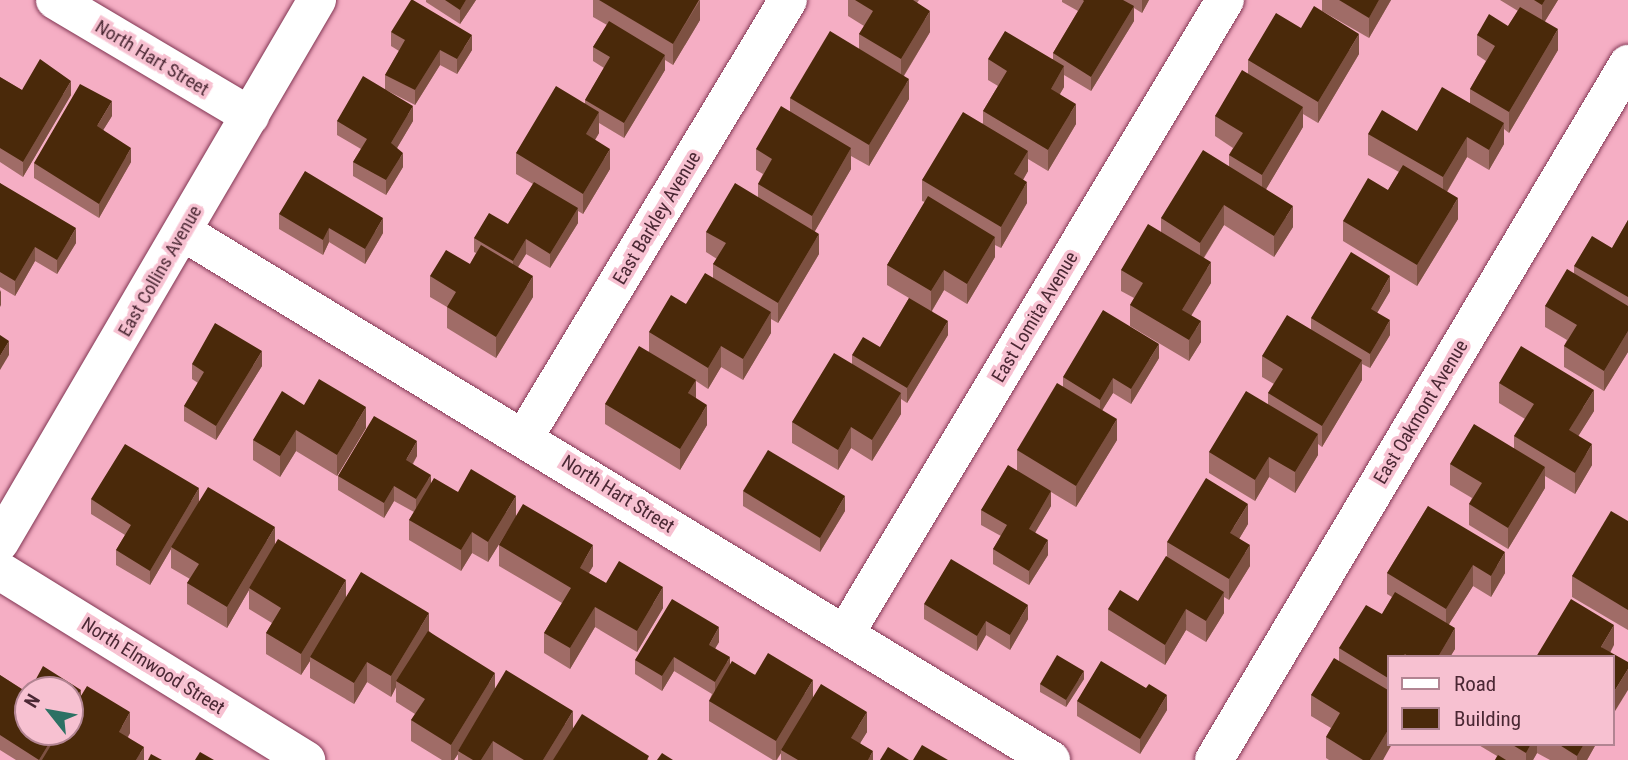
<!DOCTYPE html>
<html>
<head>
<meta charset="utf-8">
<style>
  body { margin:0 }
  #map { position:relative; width:1628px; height:760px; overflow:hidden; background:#f5aec4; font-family:"Roboto Condensed",sans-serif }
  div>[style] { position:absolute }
  .roads { filter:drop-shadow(0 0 2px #813653) drop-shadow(0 0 2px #813653) }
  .street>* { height:38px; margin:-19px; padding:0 19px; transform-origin:19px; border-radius:19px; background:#fff }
  .secondary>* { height:38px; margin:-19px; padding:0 19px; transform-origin:19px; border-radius:19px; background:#fff }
  .wall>* { inset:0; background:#a06c67 }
  .shaded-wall>* { inset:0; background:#7d5142 }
  .building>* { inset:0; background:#4a290a }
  span { translate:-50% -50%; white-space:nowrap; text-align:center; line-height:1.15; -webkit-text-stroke:7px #f7c1d1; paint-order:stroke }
  .street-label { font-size:19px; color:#4b2834 }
  .legend { position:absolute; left:1387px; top:655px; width:228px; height:91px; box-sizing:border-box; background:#f7c1d1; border:2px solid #b28492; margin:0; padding:9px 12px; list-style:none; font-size:21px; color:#4b2834 }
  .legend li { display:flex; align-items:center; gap:14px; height:35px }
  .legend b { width:35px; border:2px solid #b28492 }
  .north { position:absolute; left:14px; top:676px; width:70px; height:70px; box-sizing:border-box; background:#f7c1d1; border:2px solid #b28492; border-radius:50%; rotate:301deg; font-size:19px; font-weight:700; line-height:28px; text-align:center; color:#4b2834 }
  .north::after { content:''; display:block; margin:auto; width:24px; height:32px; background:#2d7164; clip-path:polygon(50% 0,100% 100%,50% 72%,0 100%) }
</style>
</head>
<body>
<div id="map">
  <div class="roads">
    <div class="street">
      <i style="left:55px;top:0;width:227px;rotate:30.7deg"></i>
      <i style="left:183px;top:232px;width:1016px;rotate:31.31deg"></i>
      <i style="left:525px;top:436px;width:509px;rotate:-58.9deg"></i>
      <i style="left:0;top:571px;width:360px;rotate:31.7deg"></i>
      <i style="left:845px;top:634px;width:739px;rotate:-59.06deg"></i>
      <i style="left:1214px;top:760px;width:810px;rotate:-59.25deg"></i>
    </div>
    <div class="secondary">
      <i style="left:0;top:542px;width:628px;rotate:-59.68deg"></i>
    </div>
  </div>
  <div class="wall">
    <i style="clip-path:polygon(426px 0,476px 0,460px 24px,426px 2px)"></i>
    <i style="clip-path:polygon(593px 0,700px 0,700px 20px,673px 65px,665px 60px,665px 70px,624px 138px,599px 123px,599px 133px,595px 140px,610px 169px,583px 214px,578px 211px,578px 223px,550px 268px,526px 254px,518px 267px,533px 297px,496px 358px,447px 328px,447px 307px,430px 297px,430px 276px,470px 264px,476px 253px,474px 252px,474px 238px,508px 224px,533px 184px,516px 174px,516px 153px,585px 103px,585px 100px,604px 68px,593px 61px,593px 47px,607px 25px,593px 17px)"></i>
    <i style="clip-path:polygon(848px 0,919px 0,917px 3px,930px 32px,904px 76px,909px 99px,869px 166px,851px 156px,851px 169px,815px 231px,819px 254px,778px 323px,771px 319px,771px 333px,743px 380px,721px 367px,708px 389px,696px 381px,696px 398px,707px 425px,680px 470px,605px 424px,605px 404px,649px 351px,649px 332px,686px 304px,713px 278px,713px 264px,717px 259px,706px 252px,706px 232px,758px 197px,758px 184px,763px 174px,756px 170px,756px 149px,790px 111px,790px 98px,859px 49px,859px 34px,864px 26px,848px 16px)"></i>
    <i style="clip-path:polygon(1062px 0,1149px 0,1142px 13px,1134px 8px,1134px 21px,1091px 91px,1064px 75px,1064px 87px,1060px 94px,1076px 124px,1048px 171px,1028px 159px,1028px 171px,1023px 180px,1027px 203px,1001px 248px,995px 245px,995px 257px,967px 304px,944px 290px,932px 311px,948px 335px,907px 403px,901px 399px,901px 414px,872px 461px,851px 448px,838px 470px,792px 443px,792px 422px,852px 364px,852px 355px,880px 347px,909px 298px,887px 285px,887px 265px,925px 202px,922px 201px,922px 180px,983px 123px,983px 111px,998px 86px,988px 80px,988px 59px,1053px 59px,1053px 53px,1078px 11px,1062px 2px)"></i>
    <i style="clip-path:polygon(1322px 0,1391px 0,1369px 38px,1322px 11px)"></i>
    <i style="clip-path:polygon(1500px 0,1558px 0,1545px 21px,1558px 50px,1509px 133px,1504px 129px,1504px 144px,1489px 170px,1467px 157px,1447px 192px,1458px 219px,1417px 286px,1343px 241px,1343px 221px,1388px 190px,1399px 172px,1368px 155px,1368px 134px,1417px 131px,1470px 103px,1470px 89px,1486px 61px,1477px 55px,1477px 35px,1508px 26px,1518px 11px)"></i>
    <i style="clip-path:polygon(1301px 28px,1359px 54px,1318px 123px,1303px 114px,1303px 127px,1266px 189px,1293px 227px,1274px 257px,1224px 225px,1204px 258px,1211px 283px,1191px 315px,1201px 342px,1189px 361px,1130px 326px,1130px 305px,1134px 298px,1121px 291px,1121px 270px,1161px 232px,1161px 218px,1229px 166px,1229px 155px,1233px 148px,1215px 136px,1215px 116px,1248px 73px,1248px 60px)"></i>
    <i style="clip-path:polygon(391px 32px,472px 50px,457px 74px,440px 65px,415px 105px,386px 90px,413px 121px,397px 148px,403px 167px,386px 195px,353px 176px,353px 162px,361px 149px,337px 135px,337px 121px,385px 89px,385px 75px,399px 51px,391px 46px)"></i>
    <i style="clip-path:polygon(0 77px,22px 90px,71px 95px,23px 177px,0 162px)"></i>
    <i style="clip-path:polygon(112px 116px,103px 130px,131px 162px,99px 218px,34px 178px,34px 163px)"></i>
    <i style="clip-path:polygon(0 183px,76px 243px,57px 274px,35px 261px,15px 296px,0 287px)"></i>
    <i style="clip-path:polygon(279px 214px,383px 233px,365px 264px,329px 242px,323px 255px,279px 229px)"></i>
    <i style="clip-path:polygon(1628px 220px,1628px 352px,1604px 391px,1564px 367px,1564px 346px,1567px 340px,1545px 327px,1545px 306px,1574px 273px,1574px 266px,1612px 248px)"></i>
    <i style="clip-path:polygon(1390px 291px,1377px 313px,1390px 335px,1370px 368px,1362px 364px,1362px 380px,1322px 447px,1318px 444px,1318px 455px,1295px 493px,1269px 477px,1255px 501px,1209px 473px,1209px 452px,1268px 404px,1268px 393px,1274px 384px,1262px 377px,1262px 356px,1311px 329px,1311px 318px)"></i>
    <i style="clip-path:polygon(1159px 358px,1131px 404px,1113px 393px,1102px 410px,1117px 440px,1076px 507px,1051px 492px,1051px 506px,1035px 532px,1048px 555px,1029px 585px,993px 564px,993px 549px,1001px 536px,981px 525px,981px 510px,1017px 470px,1017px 450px,1063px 386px,1063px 377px)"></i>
    <i style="clip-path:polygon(192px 364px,262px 366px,216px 440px,184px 421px,184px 406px,198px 383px,192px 379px)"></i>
    <i style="clip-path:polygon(1499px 383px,1594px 411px,1578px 436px,1592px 465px,1575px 494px,1545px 476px,1545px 488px,1508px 549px,1469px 525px,1469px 504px,1472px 498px,1450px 485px,1450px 464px,1514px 448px,1514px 436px,1525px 419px,1499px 403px)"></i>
    <i style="clip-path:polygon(304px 405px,366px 428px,337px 476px,296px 451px,280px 477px,253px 460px,253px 440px)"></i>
    <i style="clip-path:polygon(417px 456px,413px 464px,431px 483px,458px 492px,516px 516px,593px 566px,589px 573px,606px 583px,663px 608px,637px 652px,595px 627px,570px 669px,544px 653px,544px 633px,562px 603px,499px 566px,499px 544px,488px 562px,472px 553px,461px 571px,409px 540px,409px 520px,414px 512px,394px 501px,384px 518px,338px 490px,338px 476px)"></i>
    <i style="clip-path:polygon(743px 491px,845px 511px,820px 552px,743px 506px)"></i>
    <i style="clip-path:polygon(91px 499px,199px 501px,275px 546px,346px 597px,429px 631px,495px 688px,573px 728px,649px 760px,458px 760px,458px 754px,454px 760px,442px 760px,411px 741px,411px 720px,415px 714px,396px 702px,396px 687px,391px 697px,367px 682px,354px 704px,310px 678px,310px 661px,301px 675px,266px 654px,266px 633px,272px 623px,249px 609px,249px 590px,227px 628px,187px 604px,187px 583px,190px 579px,171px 568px,171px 549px,150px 585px,116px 565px,116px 550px,125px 535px,91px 514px)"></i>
    <i style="clip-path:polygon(1428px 506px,1505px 573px,1491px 597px,1473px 586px,1449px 624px,1455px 649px,1450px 657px,1388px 657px,1388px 744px,1383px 760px,1329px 760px,1326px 758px,1326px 737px,1331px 728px,1311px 716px,1311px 695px,1339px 661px,1339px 648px,1382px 614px,1392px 597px,1387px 594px,1387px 573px)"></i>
    <i style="clip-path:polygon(1628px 521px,1628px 630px,1572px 597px,1572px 576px)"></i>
    <i style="clip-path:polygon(1248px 524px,1239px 539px,1250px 566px,1229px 600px,1224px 597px,1224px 613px,1206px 642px,1186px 630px,1165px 665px,1108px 630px,1108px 609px,1138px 601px,1167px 556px,1167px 542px)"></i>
    <i style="clip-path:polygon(924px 604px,1028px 619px,1010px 650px,986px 635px,977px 651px,924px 619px)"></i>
    <i style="clip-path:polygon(719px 642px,715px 648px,730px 665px,813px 697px,867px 732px,860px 743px,873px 760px,781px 760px,781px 753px,777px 760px,773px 760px,709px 721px,709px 701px,712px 694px,674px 671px,662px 691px,635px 674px,635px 660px)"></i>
    <i style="clip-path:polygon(0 675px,28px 693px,81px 695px,130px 733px,128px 737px,144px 760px,16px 760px,0 750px)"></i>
    <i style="clip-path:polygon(1084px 679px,1066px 707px,1040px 692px,1040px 684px)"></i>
    <i style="clip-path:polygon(1077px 701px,1167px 710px,1140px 754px,1077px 716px)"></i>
    <i style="clip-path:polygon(1477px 744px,1596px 744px,1587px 760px,1550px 760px,1537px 753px,1533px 760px,1495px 760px,1497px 756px)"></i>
  </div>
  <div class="shaded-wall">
    <i style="clip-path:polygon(466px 0,476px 0,460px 24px,460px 10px)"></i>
    <i style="clip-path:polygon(700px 0,700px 20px,673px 65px,673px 44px)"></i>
    <i style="clip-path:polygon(1142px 0,1149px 0,1142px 13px)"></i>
    <i style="clip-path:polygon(1379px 0,1391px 0,1369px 38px,1369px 18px)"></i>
    <i style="clip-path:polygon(1545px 0,1558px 0,1542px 26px,1542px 5px)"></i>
    <i style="clip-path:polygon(1134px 6px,1134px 21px,1091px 91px,1091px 77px)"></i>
    <i style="clip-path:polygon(930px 11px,930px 32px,901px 80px,901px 59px)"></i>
    <i style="clip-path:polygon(1558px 29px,1558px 50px,1509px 133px,1509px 112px)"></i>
    <i style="clip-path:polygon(1359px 34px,1359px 54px,1318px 123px,1318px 102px)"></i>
    <i style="clip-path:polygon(472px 35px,472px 50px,457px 74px,457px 59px)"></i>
    <i style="clip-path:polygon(440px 50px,440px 65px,415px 105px,415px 90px)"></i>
    <i style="clip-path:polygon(665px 55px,665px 70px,624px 138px,624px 123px)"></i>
    <i style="clip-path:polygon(1064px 66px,1064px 87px,1051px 109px,1051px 89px)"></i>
    <i style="clip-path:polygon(909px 79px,909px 99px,869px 166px,869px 145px)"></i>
    <i style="clip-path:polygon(71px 81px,71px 95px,23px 177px,23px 162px)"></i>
    <i style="clip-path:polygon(112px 101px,112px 116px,97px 140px,97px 126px)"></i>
    <i style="clip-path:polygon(1076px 104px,1076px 124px,1048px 171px,1048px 150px)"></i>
    <i style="clip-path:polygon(413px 106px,413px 121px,391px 158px,391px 143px)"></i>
    <i style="clip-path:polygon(1303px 107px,1303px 127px,1262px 196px,1262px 175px)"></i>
    <i style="clip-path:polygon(599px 112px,599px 133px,586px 155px,586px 134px)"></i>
    <i style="clip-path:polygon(1504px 123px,1504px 144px,1489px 170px,1489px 150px)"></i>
    <i style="clip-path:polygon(1467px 137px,1467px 157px,1443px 198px,1443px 177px)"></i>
    <i style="clip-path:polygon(131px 148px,131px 162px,99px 218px,99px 204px)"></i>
    <i style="clip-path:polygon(851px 148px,851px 169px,812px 236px,812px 216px)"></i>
    <i style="clip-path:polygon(610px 149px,610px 169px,583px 214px,583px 194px)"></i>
    <i style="clip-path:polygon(1028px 151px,1028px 171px,1014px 195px,1014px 174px)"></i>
    <i style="clip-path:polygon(403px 153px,403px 167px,386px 195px,386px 180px)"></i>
    <i style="clip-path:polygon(1027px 182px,1027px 203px,1001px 248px,1001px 227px)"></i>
    <i style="clip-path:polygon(1458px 198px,1458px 219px,1417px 286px,1417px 265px)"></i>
    <i style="clip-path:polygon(1224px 205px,1224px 225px,1200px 263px,1200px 243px)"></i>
    <i style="clip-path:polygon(1293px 206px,1293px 227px,1274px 257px,1274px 236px)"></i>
    <i style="clip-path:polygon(578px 208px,578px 223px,550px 268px,550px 254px)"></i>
    <i style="clip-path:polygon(383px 218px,383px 233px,365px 264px,365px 249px)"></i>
    <i style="clip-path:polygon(76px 228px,76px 243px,57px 274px,57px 260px)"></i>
    <i style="clip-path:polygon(329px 228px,329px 242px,323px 255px,323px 240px)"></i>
    <i style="clip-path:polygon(819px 234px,819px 254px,778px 323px,778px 303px)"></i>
    <i style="clip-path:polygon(995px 237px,995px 257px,967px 304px,967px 284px)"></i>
    <i style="clip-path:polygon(526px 239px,526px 254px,513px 275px,513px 261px)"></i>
    <i style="clip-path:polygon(35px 247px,35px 261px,15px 296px,15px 281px)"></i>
    <i style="clip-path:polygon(1211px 262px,1211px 283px,1182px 331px,1182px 310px)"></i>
    <i style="clip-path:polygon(944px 270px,944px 290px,931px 312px,931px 291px)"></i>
    <i style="clip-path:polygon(533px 276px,533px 297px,496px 358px,496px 337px)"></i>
    <i style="clip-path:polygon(1390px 276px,1390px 291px,1371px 323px,1371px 309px)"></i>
    <i style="clip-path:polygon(1px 290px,1px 305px,0 307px,0 292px)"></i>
    <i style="clip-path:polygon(771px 312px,771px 333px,743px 380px,743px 359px)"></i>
    <i style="clip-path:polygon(1390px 320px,1390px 335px,1370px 368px,1370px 354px)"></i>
    <i style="clip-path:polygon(948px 321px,948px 335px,907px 403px,907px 388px)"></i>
    <i style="clip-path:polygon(1201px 321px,1201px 342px,1189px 361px,1189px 340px)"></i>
    <i style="clip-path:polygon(1628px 331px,1628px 352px,1604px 391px,1604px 371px)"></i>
    <i style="clip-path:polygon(9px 341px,9px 355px,0 370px,0 356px)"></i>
    <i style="clip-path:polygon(1159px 344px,1159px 358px,1131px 404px,1131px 389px)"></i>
    <i style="clip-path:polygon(721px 346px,721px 367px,708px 389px,708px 368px)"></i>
    <i style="clip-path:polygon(262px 351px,262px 366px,216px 440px,216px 426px)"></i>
    <i style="clip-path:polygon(1362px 360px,1362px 380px,1322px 447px,1322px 426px)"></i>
    <i style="clip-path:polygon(1113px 378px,1113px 393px,1100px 414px,1100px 400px)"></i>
    <i style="clip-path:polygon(696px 380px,696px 400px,688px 393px)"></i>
    <i style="clip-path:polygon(1594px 390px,1594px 411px,1569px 451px,1569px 430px)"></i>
    <i style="clip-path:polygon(901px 393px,901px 414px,872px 461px,872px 440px)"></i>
    <i style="clip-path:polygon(707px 405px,707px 425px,680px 470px,680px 449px)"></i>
    <i style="clip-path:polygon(366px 407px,366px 428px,337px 476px,337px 455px)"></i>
    <i style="clip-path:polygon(1117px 419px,1117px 440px,1076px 507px,1076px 486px)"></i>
    <i style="clip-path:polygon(851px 427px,851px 448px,838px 470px,838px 450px)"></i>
    <i style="clip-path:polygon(296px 430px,296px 451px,280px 477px,280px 456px)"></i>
    <i style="clip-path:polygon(1318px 434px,1318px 455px,1295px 493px,1295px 472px)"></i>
    <i style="clip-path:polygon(417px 441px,417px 456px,406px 474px,406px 460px)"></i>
    <i style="clip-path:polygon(1592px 444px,1592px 465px,1575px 494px,1575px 473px)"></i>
    <i style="clip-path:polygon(1269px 457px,1269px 477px,1255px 501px,1255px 480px)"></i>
    <i style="clip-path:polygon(1545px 467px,1545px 488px,1508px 549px,1508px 528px)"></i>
    <i style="clip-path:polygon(431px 475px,431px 489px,416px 514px,416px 499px)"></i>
    <i style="clip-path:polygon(394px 486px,394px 501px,384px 518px,384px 503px)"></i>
    <i style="clip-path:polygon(199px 488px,199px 503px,171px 547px,171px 549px,150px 585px,150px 571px)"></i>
    <i style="clip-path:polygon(1051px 491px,1051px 506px,1029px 543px,1029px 529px)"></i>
    <i style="clip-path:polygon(516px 496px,516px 517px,488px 562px,488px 542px)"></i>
    <i style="clip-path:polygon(845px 496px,845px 511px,820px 552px,820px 538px)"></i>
    <i style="clip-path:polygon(1248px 504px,1248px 524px,1230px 554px,1230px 533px)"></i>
    <i style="clip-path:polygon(275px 527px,275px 548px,249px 588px,249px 590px,227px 628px,227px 607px)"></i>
    <i style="clip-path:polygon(472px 532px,472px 553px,461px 571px,461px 550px)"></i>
    <i style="clip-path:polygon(1048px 540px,1048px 555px,1029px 585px,1029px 571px)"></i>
    <i style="clip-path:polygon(593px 545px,593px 566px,580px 588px,580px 568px)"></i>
    <i style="clip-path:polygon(1250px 545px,1250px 566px,1229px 600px,1229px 579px)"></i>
    <i style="clip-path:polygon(1505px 552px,1505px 573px,1491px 597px,1491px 576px)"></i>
    <i style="clip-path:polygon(1473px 565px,1473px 586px,1446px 629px,1446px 609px)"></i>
    <i style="clip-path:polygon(346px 580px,346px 601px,310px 657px,310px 661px,301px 675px,301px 654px)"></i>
    <i style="clip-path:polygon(663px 587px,663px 608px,637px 652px,637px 631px)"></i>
    <i style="clip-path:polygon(1224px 592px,1224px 613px,1206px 642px,1206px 621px)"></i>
    <i style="clip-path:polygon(1028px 605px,1028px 619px,1010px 650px,1010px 635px)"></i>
    <i style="clip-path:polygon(595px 607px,595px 627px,570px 669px,570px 648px)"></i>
    <i style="clip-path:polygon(1186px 609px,1186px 630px,1165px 665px,1165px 645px)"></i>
    <i style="clip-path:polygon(429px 613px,429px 634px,396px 681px,396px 687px,391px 697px,391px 676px)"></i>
    <i style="clip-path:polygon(986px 621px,986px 635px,977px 651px,977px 636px)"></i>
    <i style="clip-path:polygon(1614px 625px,1614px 645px,1608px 657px,1601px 647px)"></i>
    <i style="clip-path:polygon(719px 627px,719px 642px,709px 659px,709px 645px)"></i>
    <i style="clip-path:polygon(1455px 628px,1455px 649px,1450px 657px,1438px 657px)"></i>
    <i style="clip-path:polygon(674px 657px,674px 671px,662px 691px,662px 676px)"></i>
    <i style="clip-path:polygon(730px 657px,730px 672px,715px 696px,715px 682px)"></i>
    <i style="clip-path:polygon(367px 662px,367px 682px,354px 704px,354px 683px)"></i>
    <i style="clip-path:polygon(1628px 669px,1628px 690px,1612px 716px,1612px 695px)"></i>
    <i style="clip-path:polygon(1084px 671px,1084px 679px,1066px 707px,1066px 700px)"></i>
    <i style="clip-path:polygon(495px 673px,495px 693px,458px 751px,458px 754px,454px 760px,451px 760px,451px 745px)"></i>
    <i style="clip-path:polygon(813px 680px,813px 700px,781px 750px,781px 753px,776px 760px,776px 741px)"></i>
    <i style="clip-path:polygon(81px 690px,81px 705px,70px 723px,70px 709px)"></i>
    <i style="clip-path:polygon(1167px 695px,1167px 710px,1140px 754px,1140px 739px)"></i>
    <i style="clip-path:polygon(573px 711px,573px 731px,556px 760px,543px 760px)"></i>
    <i style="clip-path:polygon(130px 712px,130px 733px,119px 752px,119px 732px)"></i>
    <i style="clip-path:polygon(867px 712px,867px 732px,851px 758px,851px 738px)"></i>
    <i style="clip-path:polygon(1388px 730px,1388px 744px,1392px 744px,1383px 760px,1370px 760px)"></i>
    <i style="clip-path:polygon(56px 732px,65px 732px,48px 760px,39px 760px)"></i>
    <i style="clip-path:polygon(493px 741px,493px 760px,481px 760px)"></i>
    <i style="clip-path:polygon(1531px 744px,1537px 744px,1537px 753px,1533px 760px,1526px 760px,1526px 753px)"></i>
    <i style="clip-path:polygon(1584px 744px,1596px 744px,1587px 760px,1577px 760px,1577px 756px)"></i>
    <i style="clip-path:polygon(144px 747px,144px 760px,136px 760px)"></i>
    <i style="clip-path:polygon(873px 751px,873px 760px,868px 760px)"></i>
  </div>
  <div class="building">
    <i style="clip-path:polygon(411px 0,413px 0,472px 35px,457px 59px,440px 50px,415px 90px,385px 75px,405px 40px,391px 32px)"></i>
    <i style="clip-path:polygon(445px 0,466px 0,460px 10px)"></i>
    <i style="clip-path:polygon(599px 0,699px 0,673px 44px)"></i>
    <i style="clip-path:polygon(855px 0,913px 0,930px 11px,901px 59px,859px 34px,873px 11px)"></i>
    <i style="clip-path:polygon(1083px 0,1123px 0,1134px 6px,1091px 77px,1053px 53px,1084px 1px)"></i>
    <i style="clip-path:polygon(1339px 0,1379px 0,1369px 18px)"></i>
    <i style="clip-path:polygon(1534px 0,1545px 0,1542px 5px)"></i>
    <i style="clip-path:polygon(1314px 6px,1359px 34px,1318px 102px,1248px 60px,1276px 13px,1301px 28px)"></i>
    <i style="clip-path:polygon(1520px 7px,1558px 29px,1509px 112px,1470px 89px,1495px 46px,1477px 35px,1489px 14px,1508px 26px)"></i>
    <i style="clip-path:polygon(609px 21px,665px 55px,624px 123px,585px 100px,610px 57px,593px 47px)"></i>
    <i style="clip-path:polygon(830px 31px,909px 79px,869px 145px,790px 98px)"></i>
    <i style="clip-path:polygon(1005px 31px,1064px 66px,1051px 89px,1076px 104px,1048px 150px,983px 111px,1007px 71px,988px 59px)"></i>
    <i style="clip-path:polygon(40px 59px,71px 81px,23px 162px,0 148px,0 77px,22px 90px)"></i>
    <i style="clip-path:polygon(1242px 70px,1303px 107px,1262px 175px,1229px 155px,1243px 133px,1215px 116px)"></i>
    <i style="clip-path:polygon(363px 76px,413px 106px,391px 143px,403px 153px,386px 180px,353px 162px,367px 139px,337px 121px)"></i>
    <i style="clip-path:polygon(80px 84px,112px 101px,97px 126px,131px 148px,99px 204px,34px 163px)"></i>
    <i style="clip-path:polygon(556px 86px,599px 112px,586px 134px,610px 149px,583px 194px,516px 153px)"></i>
    <i style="clip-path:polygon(1442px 87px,1504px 123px,1489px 150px,1467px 137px,1443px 177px,1368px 134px,1382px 110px,1417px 131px)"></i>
    <i style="clip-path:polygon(781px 106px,851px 148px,812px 216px,758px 184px,772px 159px,756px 149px)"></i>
    <i style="clip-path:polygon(963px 112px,1028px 151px,1014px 174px,1027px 182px,1001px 227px,922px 180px)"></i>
    <i style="clip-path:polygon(1203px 150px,1293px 206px,1274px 236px,1224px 205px,1200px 243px,1161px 218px)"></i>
    <i style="clip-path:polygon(1403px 165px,1458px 198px,1417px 265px,1343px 221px,1368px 178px,1388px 190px)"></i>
    <i style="clip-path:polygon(305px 171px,383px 218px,365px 249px,329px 228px,323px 240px,279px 214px)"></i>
    <i style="clip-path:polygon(534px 182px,578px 208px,550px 254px,526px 239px,513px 261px,474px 238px,489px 213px,508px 224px)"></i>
    <i style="clip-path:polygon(0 183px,76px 228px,57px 260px,35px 247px,15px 281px,0 272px)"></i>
    <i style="clip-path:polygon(735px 183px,819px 234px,778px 303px,713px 264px,726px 243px,706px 232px)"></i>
    <i style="clip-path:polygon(928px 196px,995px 237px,967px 284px,944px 270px,931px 291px,887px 265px)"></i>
    <i style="clip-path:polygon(1628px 220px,1628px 297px,1574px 266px,1592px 236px,1612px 248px)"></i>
    <i style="clip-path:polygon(1148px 224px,1211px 262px,1182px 310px,1201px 321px,1189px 340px,1130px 305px,1143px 283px,1121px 270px)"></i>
    <i style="clip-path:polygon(481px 245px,533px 276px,496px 337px,447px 307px,456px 292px,430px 276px,446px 250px,470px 264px)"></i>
    <i style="clip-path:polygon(1351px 252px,1390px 276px,1371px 309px,1390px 320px,1370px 354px,1311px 318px)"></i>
    <i style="clip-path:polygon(1567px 269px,1628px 306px,1628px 331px,1604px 371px,1564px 346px,1577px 325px,1545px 306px)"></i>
    <i style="clip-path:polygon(705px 273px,771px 312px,743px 359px,721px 346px,708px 368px,649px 332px,671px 295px,686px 304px)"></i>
    <i style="clip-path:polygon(909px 298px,948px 321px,907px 388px,852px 355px,863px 337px,880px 347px)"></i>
    <i style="clip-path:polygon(1103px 310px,1159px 344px,1131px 389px,1113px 378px,1100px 400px,1063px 377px)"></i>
    <i style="clip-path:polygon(1287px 315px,1362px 360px,1322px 426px,1268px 393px,1283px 369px,1262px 356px)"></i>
    <i style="clip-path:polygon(215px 323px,262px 351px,216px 426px,184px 406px,204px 372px,192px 364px)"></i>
    <i style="clip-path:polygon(0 335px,9px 341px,0 356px)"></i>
    <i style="clip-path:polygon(639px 346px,696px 380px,688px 393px,707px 405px,680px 449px,605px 404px)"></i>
    <i style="clip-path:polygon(1521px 346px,1594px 390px,1569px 430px,1592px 444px,1575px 473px,1514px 436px,1534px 404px,1499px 383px)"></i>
    <i style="clip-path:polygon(834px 353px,901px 393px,872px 440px,851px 427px,838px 450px,792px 422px)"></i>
    <i style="clip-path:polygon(319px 379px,366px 407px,337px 455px,296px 430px,280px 456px,253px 440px,282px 391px,304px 405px)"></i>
    <i style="clip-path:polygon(1057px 383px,1117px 419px,1076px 486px,1017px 450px)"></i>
    <i style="clip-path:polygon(1246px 391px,1318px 434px,1295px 472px,1269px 457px,1255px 480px,1209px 452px)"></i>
    <i style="clip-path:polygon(374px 416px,417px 441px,406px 460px,431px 475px,416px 499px,394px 486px,384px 503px,338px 476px)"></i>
    <i style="clip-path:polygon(1474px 424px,1545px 467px,1508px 528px,1469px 504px,1482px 483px,1450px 464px)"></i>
    <i style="clip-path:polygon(125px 444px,199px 488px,150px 571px,116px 550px,131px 525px,91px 499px)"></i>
    <i style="clip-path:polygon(768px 450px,845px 496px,820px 538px,743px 491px)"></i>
    <i style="clip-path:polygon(1008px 465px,1051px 491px,1029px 529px,1048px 540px,1029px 571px,993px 549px,1007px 525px,981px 510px)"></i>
    <i style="clip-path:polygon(471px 469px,516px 496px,488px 542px,472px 532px,461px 550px,409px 520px,434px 478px,458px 492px)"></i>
    <i style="clip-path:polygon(1206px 478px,1248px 504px,1230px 533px,1250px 545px,1229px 579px,1167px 542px)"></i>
    <i style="clip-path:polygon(208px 487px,275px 527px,227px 607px,187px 583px,199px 564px,171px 547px)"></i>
    <i style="clip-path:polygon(523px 504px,593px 545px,580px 568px,606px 583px,619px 561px,663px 587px,637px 631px,595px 607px,570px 648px,544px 633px,571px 588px,499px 545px)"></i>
    <i style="clip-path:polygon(1428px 506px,1505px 552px,1491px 576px,1473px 565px,1446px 609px,1387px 573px)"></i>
    <i style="clip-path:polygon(1611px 511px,1628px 521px,1628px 610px,1572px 576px)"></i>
    <i style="clip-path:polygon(278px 539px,346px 580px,301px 654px,266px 633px,281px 608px,249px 588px)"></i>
    <i style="clip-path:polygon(1166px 556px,1224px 592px,1206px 621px,1186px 609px,1165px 645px,1108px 609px,1120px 590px,1138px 601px)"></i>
    <i style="clip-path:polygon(951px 559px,1028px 605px,1010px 635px,986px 621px,977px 636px,924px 604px)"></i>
    <i style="clip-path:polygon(361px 572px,429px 613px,391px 676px,367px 662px,354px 683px,310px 657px)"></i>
    <i style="clip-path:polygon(1395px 592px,1455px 628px,1438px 657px,1408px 657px,1405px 654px,1403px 657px,1388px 657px,1388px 678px,1339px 648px,1366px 605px,1382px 614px)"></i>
    <i style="clip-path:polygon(672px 599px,719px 627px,709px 645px,730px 657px,715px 682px,674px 657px,662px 676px,635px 660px)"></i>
    <i style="clip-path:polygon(1571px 599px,1614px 625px,1601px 647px,1628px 662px,1628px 669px,1612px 695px,1612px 657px,1536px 657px)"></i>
    <i style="clip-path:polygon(428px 631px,495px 673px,451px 745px,411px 720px,425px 699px,396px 681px)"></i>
    <i style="clip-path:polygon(768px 653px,813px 680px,776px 741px,709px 701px,732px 661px,755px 675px)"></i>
    <i style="clip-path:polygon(1057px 655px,1084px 671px,1066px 700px,1040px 684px)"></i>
    <i style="clip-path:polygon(1334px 658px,1388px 690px,1388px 730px,1370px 760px,1363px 760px,1326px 737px,1340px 713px,1311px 695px)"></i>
    <i style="clip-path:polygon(1101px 661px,1146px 688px,1149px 684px,1167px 695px,1140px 739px,1077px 701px)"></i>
    <i style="clip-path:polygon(43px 666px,81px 690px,70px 709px,70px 690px,30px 690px)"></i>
    <i style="clip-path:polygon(506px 670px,573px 711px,543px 760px,524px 760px,493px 741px,481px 760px,473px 760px,458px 751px)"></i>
    <i style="clip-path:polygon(0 675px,28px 693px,28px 732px,56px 732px,39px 760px,0 735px)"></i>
    <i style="clip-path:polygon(821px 684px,867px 712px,851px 738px,873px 751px,868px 760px,798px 760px,781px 750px)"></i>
    <i style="clip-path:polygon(87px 686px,130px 712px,119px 732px,144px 747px,136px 760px,42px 760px,59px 732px,70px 732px,70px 714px)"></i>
    <i style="clip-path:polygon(582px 714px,649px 756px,647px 760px,553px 760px)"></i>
    <i style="clip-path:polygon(1511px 744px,1531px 744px,1526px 753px)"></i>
    <i style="clip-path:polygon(1558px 744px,1584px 744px,1577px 756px)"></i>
    <i style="clip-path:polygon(922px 745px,948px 760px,913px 760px)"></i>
    <i style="clip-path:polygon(888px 747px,909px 760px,880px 760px)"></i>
    <i style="clip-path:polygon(200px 752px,214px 760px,195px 760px)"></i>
    <i style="clip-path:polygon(662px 753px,673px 760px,657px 760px)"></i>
    <i style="clip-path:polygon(151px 754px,162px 760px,148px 760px)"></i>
    <i style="clip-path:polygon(1498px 755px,1506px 760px,1495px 760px)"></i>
  </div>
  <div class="street-label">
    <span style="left:152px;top:58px;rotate:31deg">North Hart Street</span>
    <span style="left:657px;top:218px;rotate:-59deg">East Barkley Avenue</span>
    <span style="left:160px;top:271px;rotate:-60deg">East Collins Avenue</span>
    <span style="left:1035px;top:317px;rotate:-59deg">East Lomita Avenue</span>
    <span style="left:1421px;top:412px;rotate:-59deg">East Oakmont Avenue</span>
    <span style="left:618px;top:494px;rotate:32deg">North Hart Street</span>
    <span style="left:153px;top:666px;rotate:32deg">North Elmwood Street</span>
  </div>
  <ul class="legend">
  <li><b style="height:9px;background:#fff"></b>Road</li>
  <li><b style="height:19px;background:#4a290a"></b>Building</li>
  </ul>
  <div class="north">N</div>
</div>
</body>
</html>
